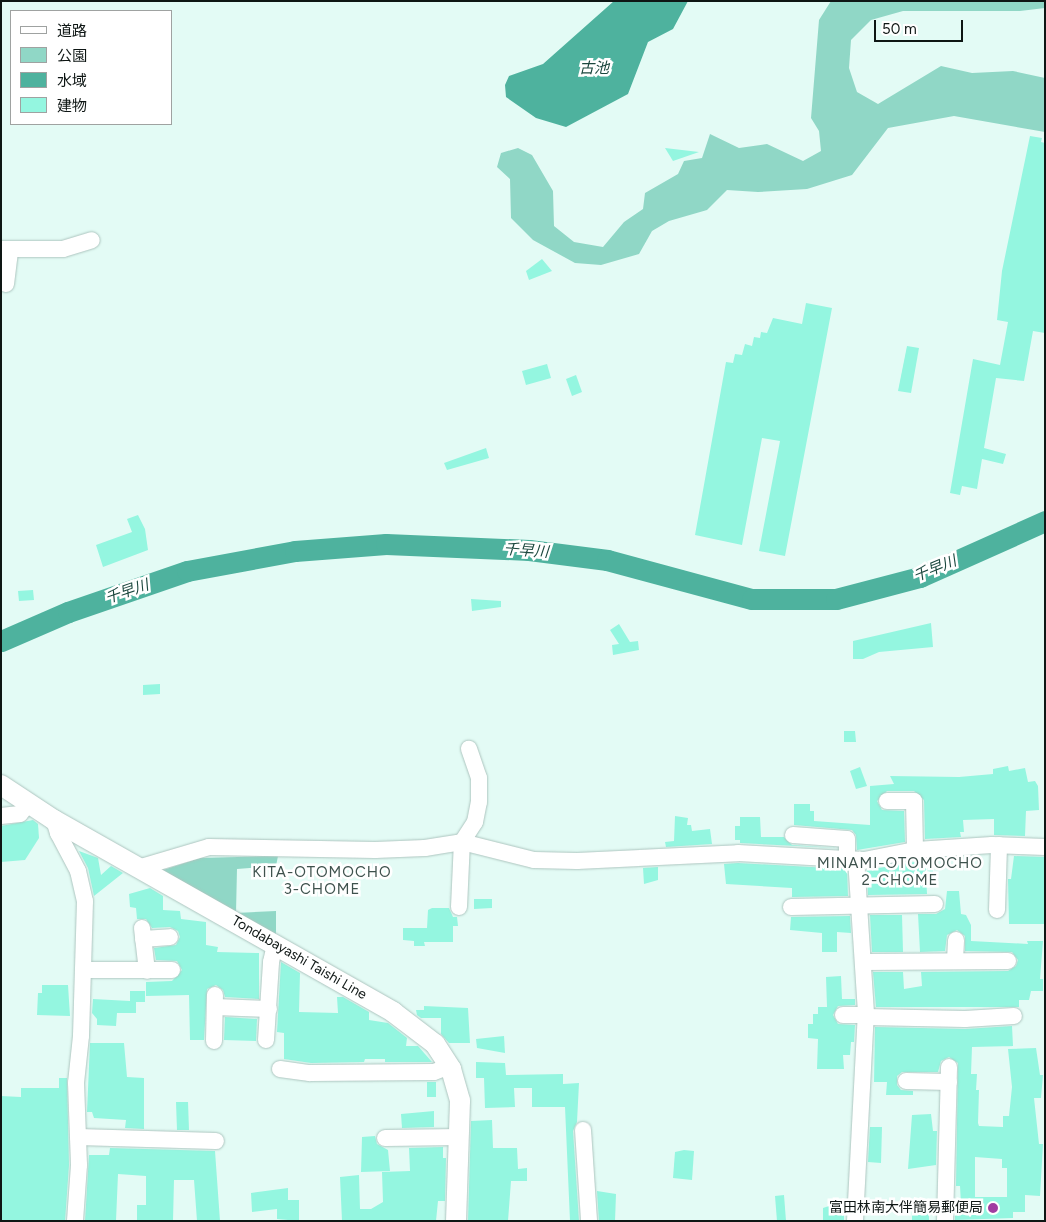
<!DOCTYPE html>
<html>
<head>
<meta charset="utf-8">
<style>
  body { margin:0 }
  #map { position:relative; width:1046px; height:1222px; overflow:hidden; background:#e3fbf5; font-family:Figtree,"Noto Sans JP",sans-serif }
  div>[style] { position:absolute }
  .green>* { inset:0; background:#90d7c6 }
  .water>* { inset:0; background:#4eb29e }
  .river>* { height:21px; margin:-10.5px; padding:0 10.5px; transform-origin:10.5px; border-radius:10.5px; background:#4eb29e }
  .building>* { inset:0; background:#94f6e0 }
  .roads { filter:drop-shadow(0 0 1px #adc5bf) drop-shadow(0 0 1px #adc5bf) }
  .minor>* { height:16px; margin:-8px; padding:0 8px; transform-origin:8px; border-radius:8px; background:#fff }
  .major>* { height:20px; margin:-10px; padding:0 10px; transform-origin:10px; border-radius:10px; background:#fff }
  .dots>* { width:14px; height:14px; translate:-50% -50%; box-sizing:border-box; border:2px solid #fff; border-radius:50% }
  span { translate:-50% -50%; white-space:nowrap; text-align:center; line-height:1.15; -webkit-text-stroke:5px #fff; paint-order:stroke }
  .street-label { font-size:14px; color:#0e1614 }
  .poi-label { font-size:14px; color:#0e1614 }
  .right { translate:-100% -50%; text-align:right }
  .water-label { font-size:15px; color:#1b473e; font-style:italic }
  .neighbourhood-label { font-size:15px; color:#3e524d; letter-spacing:1px }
  .frame { position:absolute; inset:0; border:2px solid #0e1614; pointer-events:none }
  .legend { position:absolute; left:10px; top:10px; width:162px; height:115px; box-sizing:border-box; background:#fff; border:1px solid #9fa2a1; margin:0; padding:6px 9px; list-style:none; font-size:15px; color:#0e1614 }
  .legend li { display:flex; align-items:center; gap:10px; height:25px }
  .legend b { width:25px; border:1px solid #9fa2a1 }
  .scale { position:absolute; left:874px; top:20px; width:89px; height:22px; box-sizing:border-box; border:2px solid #0e1614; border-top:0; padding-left:6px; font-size:15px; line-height:18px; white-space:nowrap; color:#0e1614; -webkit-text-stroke:4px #fff; paint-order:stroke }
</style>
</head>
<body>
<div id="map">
  <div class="green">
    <i style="clip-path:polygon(831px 1px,1045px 1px,1045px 8px,1020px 11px,903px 11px,871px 20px,851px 40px,849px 68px,857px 92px,878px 104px,941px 66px,972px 73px,1013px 71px,1045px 78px,1045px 132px,954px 116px,888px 128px,852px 175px,807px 189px,758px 192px,727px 190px,707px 210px,669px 221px,652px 231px,639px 254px,601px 265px,575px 263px,533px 240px,511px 218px,510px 179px,497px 167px,501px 153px,518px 148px,532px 155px,553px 191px,554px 226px,574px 242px,603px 247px,624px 222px,643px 209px,645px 193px,678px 174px,684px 161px,702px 158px,710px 134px,739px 148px,767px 144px,803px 161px,821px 151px,819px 131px,811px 118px,819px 20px)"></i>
    <i style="clip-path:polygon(278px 856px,276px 866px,237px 869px,236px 913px,276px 911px,276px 939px,157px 872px,200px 858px)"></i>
  </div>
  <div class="water">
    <i style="clip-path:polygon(614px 1px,688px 1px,673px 29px,648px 42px,628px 94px,566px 127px,536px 118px,506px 97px,505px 85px,509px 76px,543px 64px)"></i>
  </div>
  <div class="river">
    <i style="left:1px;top:641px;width:73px;rotate:-23.4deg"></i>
    <i style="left:68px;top:612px;width:126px;rotate:-19deg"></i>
    <i style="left:187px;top:571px;width:110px;rotate:-10.5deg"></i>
    <i style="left:295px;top:551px;width:91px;rotate:-4.4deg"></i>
    <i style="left:386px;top:544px;width:143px;rotate:2.4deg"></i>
    <i style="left:529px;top:550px;width:79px;rotate:7.3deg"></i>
    <i style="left:607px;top:560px;width:150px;rotate:15.1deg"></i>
    <i style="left:752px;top:599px;width:84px"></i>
    <i style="left:836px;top:599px;width:87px;rotate:-14.7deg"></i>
    <i style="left:920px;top:577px;width:137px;rotate:-24.1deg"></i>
  </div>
  <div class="building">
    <i style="clip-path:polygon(1030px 136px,1042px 138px,1041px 142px,1045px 143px,1045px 333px,1033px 331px,1024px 381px,996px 378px,984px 448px,1006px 454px,1003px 464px,982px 459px,977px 489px,962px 486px,960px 495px,950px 493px,973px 359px,1000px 365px,1008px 322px,997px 320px,1002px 271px)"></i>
    <i style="clip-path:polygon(665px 148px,699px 152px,673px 161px)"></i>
    <i style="clip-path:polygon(542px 259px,552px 271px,529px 280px,526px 271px)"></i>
    <i style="clip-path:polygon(806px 303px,832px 308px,785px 556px,759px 551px,780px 441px,762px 438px,742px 545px,695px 535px,726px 362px,733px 363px,735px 354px,742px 355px,745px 344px,752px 346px,754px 337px,760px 338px,761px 332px,767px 333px,773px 318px,802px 324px)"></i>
    <i style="clip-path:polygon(907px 346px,919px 348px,911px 393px,898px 391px)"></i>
    <i style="clip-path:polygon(547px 364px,551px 378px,526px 385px,522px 371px)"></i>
    <i style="clip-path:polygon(576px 375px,582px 392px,572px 396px,566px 379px)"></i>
    <i style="clip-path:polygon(486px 448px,489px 458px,447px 470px,444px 463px)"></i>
    <i style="clip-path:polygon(138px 515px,145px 529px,148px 550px,103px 567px,96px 545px,132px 532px,127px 519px)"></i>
    <i style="clip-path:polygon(33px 590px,34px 600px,19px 601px,18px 591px)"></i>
    <i style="clip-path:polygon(471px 599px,501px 601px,501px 607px,472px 611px)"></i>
    <i style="clip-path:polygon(931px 623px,933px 647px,879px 652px,863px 659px,853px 659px,853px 641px)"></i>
    <i style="clip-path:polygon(619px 624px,630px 642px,638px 641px,639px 650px,613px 655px,612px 645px,619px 644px,610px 630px)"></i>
    <i style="clip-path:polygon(160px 684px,160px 694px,143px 695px,143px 685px)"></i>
    <i style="clip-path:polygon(844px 731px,855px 731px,856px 742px,844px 742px)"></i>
    <i style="clip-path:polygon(1008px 766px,1009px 771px,1025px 768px,1028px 782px,1035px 781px,1038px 786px,1039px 810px,1026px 811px,1025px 836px,994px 835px,994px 819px,963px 820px,964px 832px,960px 832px,961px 837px,925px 839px,924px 800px,914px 791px,887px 791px,877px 801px,882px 810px,904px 811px,905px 842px,857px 850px,856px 835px,852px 830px,794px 825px,794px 804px,810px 804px,810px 811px,814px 811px,814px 821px,870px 825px,870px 786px,894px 784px,890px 776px,959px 777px,993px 774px,993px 769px)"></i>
    <i style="clip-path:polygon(860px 767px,867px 786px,856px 789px,850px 771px)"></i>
    <i style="clip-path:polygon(675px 816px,688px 818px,687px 825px,691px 825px,692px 831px,710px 829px,712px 844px,666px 847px,665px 842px,674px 841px)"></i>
    <i style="clip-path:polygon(740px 817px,760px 817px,761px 837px,784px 837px,792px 845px,837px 848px,740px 843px,740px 840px,735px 840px,735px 826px,740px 826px)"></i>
    <i style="clip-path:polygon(33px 820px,38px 824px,39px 838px,25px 860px,1px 862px,1px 826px)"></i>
    <i style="clip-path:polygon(79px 851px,98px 858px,101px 875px,111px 866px,123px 873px,94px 896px,88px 868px)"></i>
    <i style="clip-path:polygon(1014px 856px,1045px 857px,1045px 924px,1009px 924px,1008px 879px,1011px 879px)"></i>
    <i style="clip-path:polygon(933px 859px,933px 874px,926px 874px,927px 894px,868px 895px,867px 870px)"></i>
    <i style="clip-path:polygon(738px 863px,847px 869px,848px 896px,792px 897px,792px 888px,726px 884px,724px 864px)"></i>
    <i style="clip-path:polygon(658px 867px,658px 880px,644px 884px,643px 868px)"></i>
    <i style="clip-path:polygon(150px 888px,163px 896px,163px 910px,180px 911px,181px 919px,206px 922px,206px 945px,218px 947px,217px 952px,259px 953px,259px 999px,225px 997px,223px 990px,216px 985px,207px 989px,204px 1040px,190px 1040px,189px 995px,146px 996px,146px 982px,172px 981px,182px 970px,177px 961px,156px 960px,154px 948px,176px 945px,180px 937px,178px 931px,170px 927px,152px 928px,146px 919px,137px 919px,136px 908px,130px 907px,129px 894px)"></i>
    <i style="clip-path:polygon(947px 891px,959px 891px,961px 914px,966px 915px,971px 925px,971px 941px,1028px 944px,1027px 941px,1043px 941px,1040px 979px,1043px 979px,1043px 991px,1031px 991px,1029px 1000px,1019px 1000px,1019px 1007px,876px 1007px,873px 972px,903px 972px,904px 989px,922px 986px,921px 972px,1008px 971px,1016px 966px,1018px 960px,1012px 952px,965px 951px,965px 936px,957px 930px,947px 935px,945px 951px,920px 952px,918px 914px,936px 914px,945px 909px)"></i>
    <i style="clip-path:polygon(474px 899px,492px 899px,492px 908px,474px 909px)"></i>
    <i style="clip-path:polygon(432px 908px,449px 908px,453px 917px,457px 917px,458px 926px,453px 926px,453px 942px,424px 942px,425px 946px,414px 946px,414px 941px,403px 940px,403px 928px,427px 928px,428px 910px)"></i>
    <i style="clip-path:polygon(870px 915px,902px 915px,903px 952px,872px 952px)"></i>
    <i style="clip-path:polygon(850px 916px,851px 933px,837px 932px,837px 952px,822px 952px,822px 933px,790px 930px,791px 917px)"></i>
    <i style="clip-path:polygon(281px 962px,300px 973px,299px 1012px,338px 1013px,337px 997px,343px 997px,369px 1012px,369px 1020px,388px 1023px,407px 1038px,406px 1046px,418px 1046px,432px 1062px,385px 1062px,385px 1059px,365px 1059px,364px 1062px,311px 1063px,284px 1059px,284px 1033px,277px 1032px)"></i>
    <i style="clip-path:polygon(841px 976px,842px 999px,855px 999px,855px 1005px,838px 1006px,833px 1015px,838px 1024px,855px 1025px,854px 1042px,851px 1042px,850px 1055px,843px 1055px,844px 1069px,817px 1069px,818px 1039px,808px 1038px,808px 1024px,813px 1024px,813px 1014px,818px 1014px,818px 1007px,827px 1007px,826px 977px)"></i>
    <i style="clip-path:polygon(42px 985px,68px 985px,70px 1016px,37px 1015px,38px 993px,42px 993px)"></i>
    <i style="clip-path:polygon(130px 991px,145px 991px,145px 1002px,136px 1002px,136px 1013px,117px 1013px,116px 1026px,97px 1025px,97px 1019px,92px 1013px,93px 999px,130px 1001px)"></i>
    <i style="clip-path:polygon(424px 1006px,468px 1008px,470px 1043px,449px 1043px,441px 1034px,441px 1018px,421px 1018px,417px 1015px,416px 1010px,424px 1010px)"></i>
    <i style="clip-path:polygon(225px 1017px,257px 1019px,256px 1041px,224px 1040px)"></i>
    <i style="clip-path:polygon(evenodd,1012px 1026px,1013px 1046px,972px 1047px,971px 1074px,977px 1074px,976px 1090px,979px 1090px,978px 1123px,979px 1126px,1003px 1127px,1003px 1116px,1009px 1116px,1012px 1087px,1008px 1049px,1036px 1048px,1040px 1075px,1043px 1075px,1041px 1098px,1034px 1098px,1039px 1144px,1043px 1144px,1040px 1196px,1025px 1195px,1025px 1212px,1013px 1212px,1013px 1218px,955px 1220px,955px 1205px,961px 1204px,960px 1186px,956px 1186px,958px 1063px,949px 1057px,941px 1061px,938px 1072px,902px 1072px,897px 1076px,897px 1085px,901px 1090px,913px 1091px,913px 1095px,886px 1095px,887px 1082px,874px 1082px,875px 1027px,965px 1029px,1012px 1026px,975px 1157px,1002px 1159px,1002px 1168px,1007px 1168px,1007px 1197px,975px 1197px,975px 1157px)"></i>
    <i style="clip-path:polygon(504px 1036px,505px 1053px,477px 1048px,476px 1039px)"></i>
    <i style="clip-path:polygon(90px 1043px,124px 1043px,127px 1077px,144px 1078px,144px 1129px,125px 1128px,126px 1120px,94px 1118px,92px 1112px,87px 1112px)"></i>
    <i style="clip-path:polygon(476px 1062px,505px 1063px,506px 1075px,563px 1074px,563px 1084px,579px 1083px,577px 1122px,573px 1131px,579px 1221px,570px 1221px,565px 1107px,532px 1107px,532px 1088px,514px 1088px,515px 1107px,485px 1108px,484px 1078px,476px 1078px)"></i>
    <i style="clip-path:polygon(59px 1078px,67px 1078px,69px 1165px,65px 1221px,1px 1221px,1px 1096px,21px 1097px,21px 1088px,59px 1088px)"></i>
    <i style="clip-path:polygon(427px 1082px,436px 1082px,436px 1097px,427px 1097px)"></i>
    <i style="clip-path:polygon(176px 1102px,188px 1102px,189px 1130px,177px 1130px)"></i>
    <i style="clip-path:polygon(434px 1111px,434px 1127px,402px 1128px,401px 1114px)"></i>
    <i style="clip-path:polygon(931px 1114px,933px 1131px,937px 1131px,936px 1165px,908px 1169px,912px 1115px)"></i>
    <i style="clip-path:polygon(492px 1120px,493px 1148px,517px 1148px,518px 1169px,527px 1168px,527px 1181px,511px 1181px,508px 1221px,468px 1221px,471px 1121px)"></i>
    <i style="clip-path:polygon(870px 1127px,882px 1127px,881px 1163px,868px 1162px)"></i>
    <i style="clip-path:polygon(375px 1136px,377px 1144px,388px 1150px,390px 1171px,361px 1172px,362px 1137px)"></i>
    <i style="clip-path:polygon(443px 1147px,443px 1158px,446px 1158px,445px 1201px,438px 1201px,436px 1221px,342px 1221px,340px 1177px,359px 1175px,360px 1209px,371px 1209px,383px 1202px,382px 1172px,410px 1171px,409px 1148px)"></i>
    <i style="clip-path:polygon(110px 1148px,215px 1151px,220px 1221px,197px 1221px,194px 1180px,174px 1180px,173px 1221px,137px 1221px,137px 1205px,146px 1205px,146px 1176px,118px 1174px,116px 1221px,85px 1221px,89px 1155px,109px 1155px)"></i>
    <i style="clip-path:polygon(684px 1150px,694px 1151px,692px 1180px,673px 1178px,675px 1152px)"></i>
    <i style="clip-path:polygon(288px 1188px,288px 1200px,299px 1200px,299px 1221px,277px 1219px,277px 1209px,252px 1212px,251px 1193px)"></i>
    <i style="clip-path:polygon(597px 1191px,616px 1194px,615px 1221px,599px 1221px)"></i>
    <i style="clip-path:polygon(784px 1195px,786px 1221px,777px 1221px,775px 1196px)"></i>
    <i style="clip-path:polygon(829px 1199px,844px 1199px,844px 1221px,823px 1221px,823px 1208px,829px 1206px)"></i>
    <i style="clip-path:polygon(912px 1211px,929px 1211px,929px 1221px,912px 1221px)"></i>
  </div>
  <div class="roads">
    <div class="minor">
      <i style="left:1px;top:249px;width:62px"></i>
      <i style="left:63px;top:249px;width:30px;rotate:-17deg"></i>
      <i style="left:6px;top:284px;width:35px;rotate:-83deg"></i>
      <i style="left:887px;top:801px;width:27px"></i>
      <i style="left:914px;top:801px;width:49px;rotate:88.8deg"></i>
      <i style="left:1px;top:816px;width:19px;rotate:-6deg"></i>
      <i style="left:20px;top:814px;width:13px;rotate:-51deg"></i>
      <i style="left:54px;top:820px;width:14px;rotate:73deg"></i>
      <i style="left:58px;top:833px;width:43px;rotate:62.2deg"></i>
      <i style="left:78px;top:871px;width:31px;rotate:77deg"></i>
      <i style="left:85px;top:901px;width:135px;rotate:91.7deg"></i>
      <i style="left:81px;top:1036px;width:47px;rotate:96.1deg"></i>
      <i style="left:76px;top:1083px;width:82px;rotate:87.9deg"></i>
      <i style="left:79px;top:1165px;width:56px;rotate:94.1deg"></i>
      <i style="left:793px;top:835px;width:54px;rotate:4.2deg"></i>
      <i style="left:847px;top:839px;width:19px;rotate:90deg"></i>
      <i style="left:138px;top:868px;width:74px;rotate:-16.5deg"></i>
      <i style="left:209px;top:847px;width:166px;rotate:1deg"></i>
      <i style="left:375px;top:850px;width:50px;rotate:-2.3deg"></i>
      <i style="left:425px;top:848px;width:37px;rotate:-9deg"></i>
      <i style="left:462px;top:842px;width:74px;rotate:14deg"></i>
      <i style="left:534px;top:860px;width:43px;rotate:1.3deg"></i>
      <i style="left:577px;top:861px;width:161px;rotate:-2.8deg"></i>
      <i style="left:738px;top:853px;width:126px;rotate:3.2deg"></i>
      <i style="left:864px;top:860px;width:53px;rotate:-10.9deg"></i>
      <i style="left:916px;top:850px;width:76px;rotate:-3.8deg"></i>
      <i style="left:992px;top:845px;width:53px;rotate:2.2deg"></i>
      <i style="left:459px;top:907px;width:65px;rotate:-87.4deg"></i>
      <i style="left:462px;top:842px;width:24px;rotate:-57deg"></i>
      <i style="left:475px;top:822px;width:20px;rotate:-79deg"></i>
      <i style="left:479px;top:802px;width:24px;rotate:-90deg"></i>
      <i style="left:479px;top:778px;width:31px;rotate:-109deg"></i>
      <i style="left:791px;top:907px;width:144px;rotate:-1.2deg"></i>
      <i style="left:997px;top:910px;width:65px;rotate:-88.2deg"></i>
      <i style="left:142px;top:928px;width:43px;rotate:83.4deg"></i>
      <i style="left:143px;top:939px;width:27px;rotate:-4deg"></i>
      <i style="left:955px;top:960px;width:20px;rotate:-87deg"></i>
      <i style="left:863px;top:962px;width:145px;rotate:-0.4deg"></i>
      <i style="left:84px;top:970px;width:88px"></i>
      <i style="left:215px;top:1007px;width:54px;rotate:2.1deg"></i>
      <i style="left:843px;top:1015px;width:23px"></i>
      <i style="left:866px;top:1017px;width:99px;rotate:1.2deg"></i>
      <i style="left:965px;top:1019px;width:49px;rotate:-3.5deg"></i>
      <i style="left:266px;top:1040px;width:78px;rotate:-86.3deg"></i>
      <i style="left:271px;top:962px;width:17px;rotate:-77deg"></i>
      <i style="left:214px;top:1041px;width:46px;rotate:-88.8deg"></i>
      <i style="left:280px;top:1069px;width:30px;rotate:8deg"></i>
      <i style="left:310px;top:1073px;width:124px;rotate:-0.5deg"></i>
      <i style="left:434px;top:1072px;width:17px;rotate:-21deg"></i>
      <i style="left:906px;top:1081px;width:43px;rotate:1.3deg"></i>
      <i style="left:583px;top:1130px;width:91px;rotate:86.2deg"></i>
      <i style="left:78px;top:1137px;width:138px;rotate:1.7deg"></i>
      <i style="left:385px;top:1138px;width:75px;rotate:-0.8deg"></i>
      <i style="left:855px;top:1221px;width:208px;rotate:-87deg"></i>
      <i style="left:866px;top:1013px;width:153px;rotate:-93.7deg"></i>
      <i style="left:945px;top:1221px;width:154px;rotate:-88.5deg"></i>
    </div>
    <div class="major">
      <i style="left:1px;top:785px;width:64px;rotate:33.4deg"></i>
      <i style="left:54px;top:820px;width:390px;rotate:29.5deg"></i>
      <i style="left:393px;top:1012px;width:53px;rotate:37.3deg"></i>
      <i style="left:435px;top:1044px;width:30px;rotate:57deg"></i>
      <i style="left:451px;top:1069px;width:33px;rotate:74deg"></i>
      <i style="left:460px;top:1101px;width:120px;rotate:91.9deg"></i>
    </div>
  </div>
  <div class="dots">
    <i style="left:993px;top:1208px;background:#a13ca1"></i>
  </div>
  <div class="street-label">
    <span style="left:299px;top:958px;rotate:30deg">Tondabayashi Taishi Line</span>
  </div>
  <div class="poi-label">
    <span class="right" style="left:983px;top:1208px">富田林南大伴簡易郵便局</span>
  </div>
  <div class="water-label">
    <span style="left:594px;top:69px">古池</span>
    <span style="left:526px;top:551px;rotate:4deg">千早川</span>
    <span style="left:935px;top:569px;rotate:-22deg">千早川</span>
    <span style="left:127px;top:592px;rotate:-19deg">千早川</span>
  </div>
  <div class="neighbourhood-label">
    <span style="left:900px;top:872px">MINAMI-OTOMOCHO<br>2-CHOME</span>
    <span style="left:322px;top:881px">KITA-OTOMOCHO<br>3-CHOME</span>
  </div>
  <div class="frame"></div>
  <ul class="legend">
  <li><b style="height:6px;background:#fff"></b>道路</li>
  <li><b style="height:14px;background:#90d7c6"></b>公園</li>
  <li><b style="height:14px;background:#4eb29e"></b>水域</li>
  <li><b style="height:14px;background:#94f6e0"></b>建物</li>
  </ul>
  <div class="scale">50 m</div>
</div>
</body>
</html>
